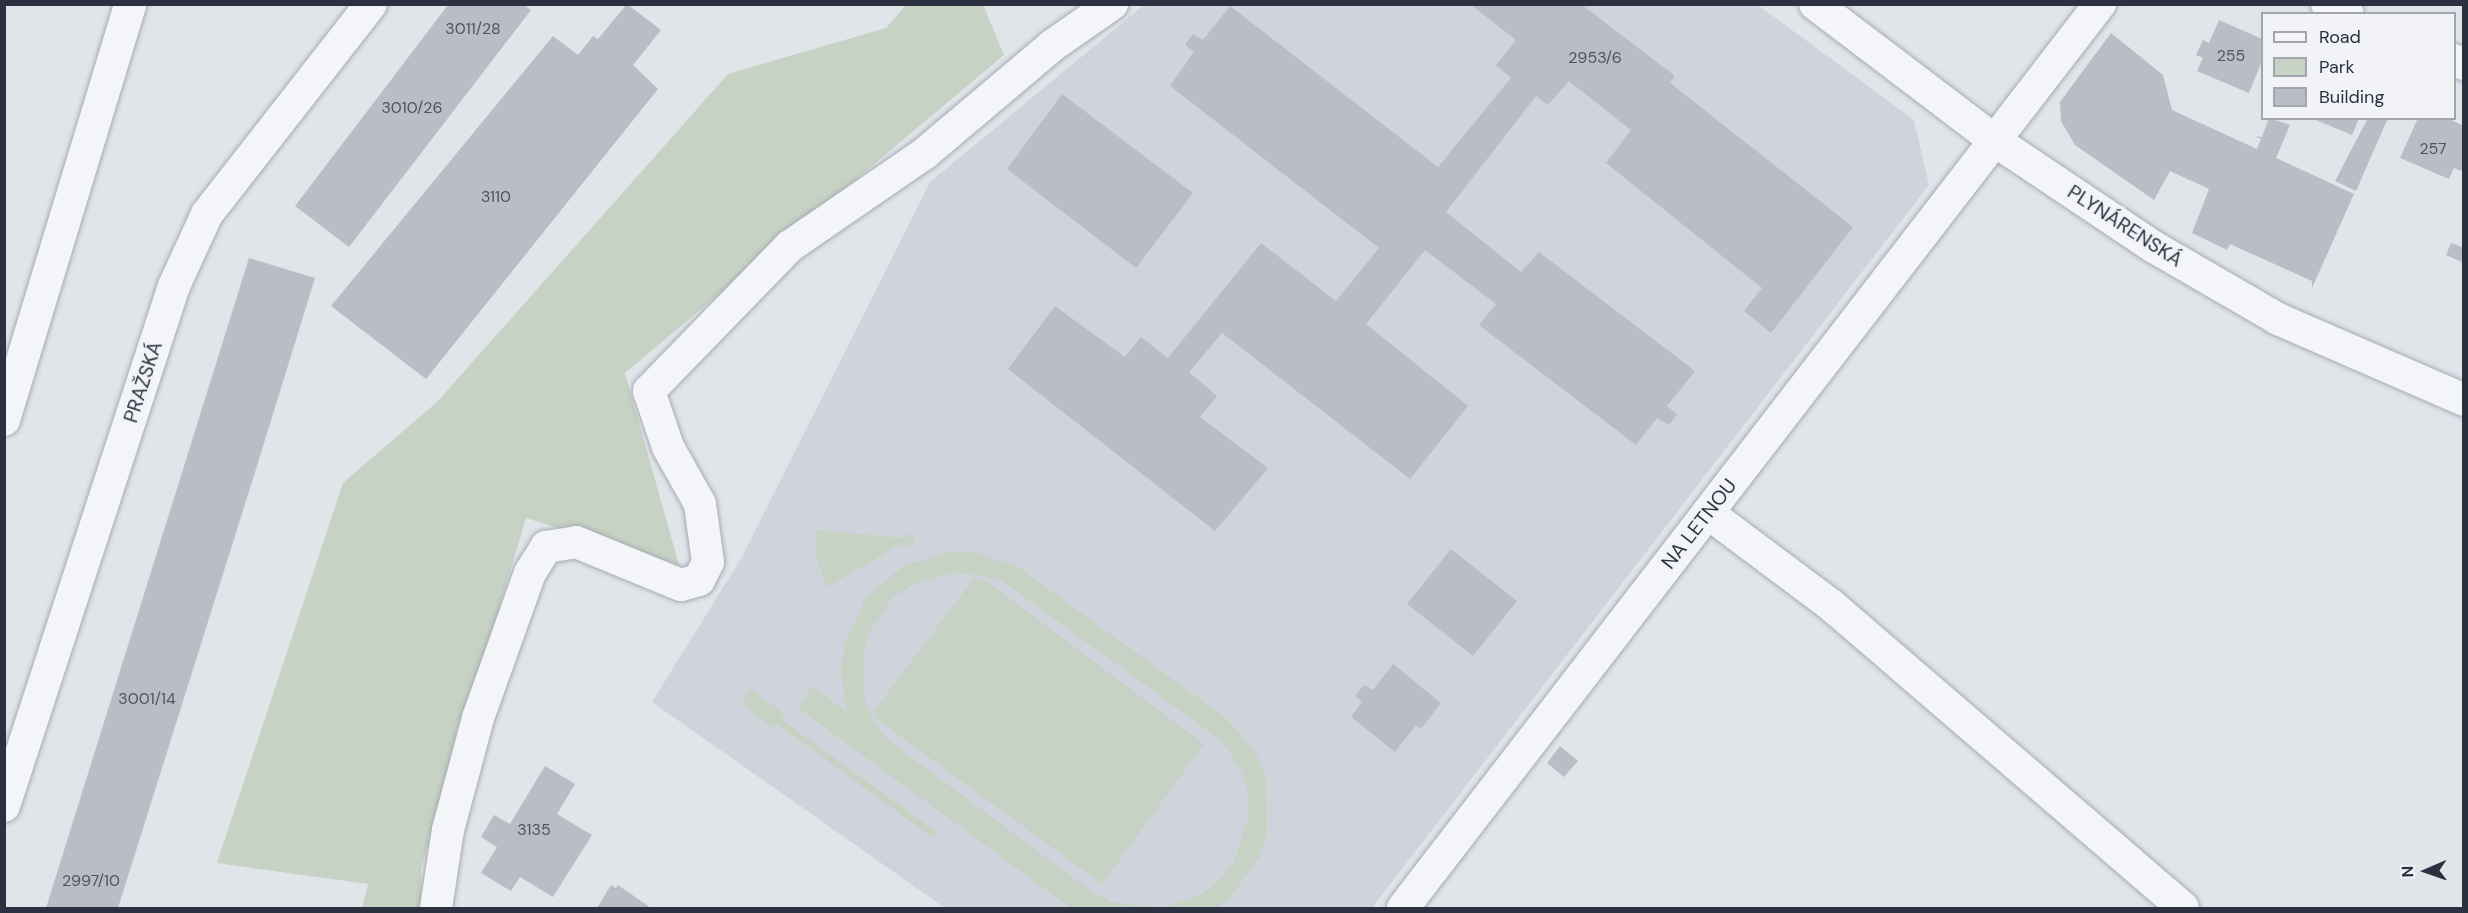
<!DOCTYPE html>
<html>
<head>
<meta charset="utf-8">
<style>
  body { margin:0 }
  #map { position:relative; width:2468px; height:913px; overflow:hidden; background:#e1e4e9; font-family:"DM Sans",sans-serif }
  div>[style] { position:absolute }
  .built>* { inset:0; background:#d0d3db }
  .green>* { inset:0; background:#c6d2c3 }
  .building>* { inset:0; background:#b9bdc5 }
  .roads { filter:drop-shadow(0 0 2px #a7abb3) drop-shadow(0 0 2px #a7abb3) }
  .street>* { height:32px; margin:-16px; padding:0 16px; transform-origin:16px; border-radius:16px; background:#f4f5f8 }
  span { translate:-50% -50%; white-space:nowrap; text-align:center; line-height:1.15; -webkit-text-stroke:6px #f1f3f7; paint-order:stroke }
  .number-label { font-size:16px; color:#4e5461 }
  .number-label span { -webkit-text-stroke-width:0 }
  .street-label { font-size:20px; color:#2b3140 }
  .frame { position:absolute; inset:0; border:6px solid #2b3140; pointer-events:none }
  .legend { position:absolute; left:2261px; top:12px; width:195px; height:108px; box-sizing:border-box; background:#f1f3f7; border:2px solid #a2a5ae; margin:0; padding:8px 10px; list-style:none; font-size:18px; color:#2b3140 }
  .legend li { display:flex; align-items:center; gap:12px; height:30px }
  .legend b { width:30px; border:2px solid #a2a5ae }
  .north { position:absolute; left:2396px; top:841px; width:60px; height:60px; -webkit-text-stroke:4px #f1f3f7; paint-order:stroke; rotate:268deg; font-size:16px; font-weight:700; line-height:24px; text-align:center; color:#2b3140 }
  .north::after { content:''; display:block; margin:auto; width:21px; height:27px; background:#2b3140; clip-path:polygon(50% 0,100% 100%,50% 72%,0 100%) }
</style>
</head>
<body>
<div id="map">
  <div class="built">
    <i style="clip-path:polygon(1144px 5px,1758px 5px,1914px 120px,1929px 185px,1372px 908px,945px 908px,652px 702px,742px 557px,930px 182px)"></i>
  </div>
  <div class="green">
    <i style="clip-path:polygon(906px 5px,983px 5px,1004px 55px,625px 373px,679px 565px,526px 518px,421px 869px,421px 908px,362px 908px,368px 884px,217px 863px,343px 483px,437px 402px,728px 74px,886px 28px)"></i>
    <i style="clip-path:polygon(815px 530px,903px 538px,909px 533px,916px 541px,910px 547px,903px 543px,827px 587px,817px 559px)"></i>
    <i style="clip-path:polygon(evenodd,951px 552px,975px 552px,1018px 567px,1222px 715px,1240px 733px,1256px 754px,1266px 779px,1267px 832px,1259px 858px,1228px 900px,1216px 908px,1071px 908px,798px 708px,812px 686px,846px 711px,841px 668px,845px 643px,865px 599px,903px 566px,951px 552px,956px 572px,1001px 580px,1215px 736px,1230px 752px,1243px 773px,1248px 794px,1248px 818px,1234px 862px,1219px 880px,1202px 894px,1162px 908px,1111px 902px,1090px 890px,888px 740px,875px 724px,865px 701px,863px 653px,869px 633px,893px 597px,914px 584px,956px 572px)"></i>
    <i style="clip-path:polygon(974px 578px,985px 580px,1204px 744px,1102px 884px,881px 722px,874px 711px)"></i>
    <i style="clip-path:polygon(751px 689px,785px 714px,781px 719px,938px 833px,934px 839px,777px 724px,774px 729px,741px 704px)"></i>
  </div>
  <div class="building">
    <i style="clip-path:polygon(627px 4px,661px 30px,633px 65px,658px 89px,426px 379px,331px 306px,553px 36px,578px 55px,593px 36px,598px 39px)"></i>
    <i style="clip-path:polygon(1470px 4px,1581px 4px,1675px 76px,1670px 83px,1853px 227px,1771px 333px,1744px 311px,1762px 288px,1606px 163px,1631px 130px,1569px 81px,1548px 105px,1536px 96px,1446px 212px,1521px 272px,1539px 252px,1695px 371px,1667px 406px,1677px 414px,1669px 425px,1657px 418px,1636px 445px,1479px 325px,1496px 304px,1425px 250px,1366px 324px,1468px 406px,1410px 479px,1222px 333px,1189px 372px,1217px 396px,1200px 417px,1268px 468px,1215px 531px,1008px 369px,1055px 306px,1125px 357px,1141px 337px,1168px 358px,1261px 243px,1336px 301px,1379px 248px,1170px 86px,1194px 52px,1185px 45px,1193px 34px,1203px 40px,1230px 6px,1438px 167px,1511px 78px,1496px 65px,1516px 40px)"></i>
    <i style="clip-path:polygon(448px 5px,524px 5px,531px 10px,349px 247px,295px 206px)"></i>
    <i style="clip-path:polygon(2219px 20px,2262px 39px,2262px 61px,2249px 93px,2197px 71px,2203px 58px,2196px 55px,2203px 40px,2209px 43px)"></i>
    <i style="clip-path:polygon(2111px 33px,2163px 75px,2172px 110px,2257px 149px,2261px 139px,2255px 136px,2262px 137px,2269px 118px,2290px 125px,2276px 158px,2354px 194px,2312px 288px,2312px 281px,2230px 244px,2227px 250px,2192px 233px,2209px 189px,2170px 171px,2154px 200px,2075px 145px,2061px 121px,2060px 102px)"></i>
    <i style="clip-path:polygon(1062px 94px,1193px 193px,1136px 268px,1007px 169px)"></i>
    <i style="clip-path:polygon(2311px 118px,2359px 118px,2352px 135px)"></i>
    <i style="clip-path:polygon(2368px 118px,2388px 118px,2356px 191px,2335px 181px)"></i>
    <i style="clip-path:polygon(2418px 118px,2447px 118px,2464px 126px,2464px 164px,2461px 171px,2454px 168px,2449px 179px,2400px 158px)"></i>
    <i style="clip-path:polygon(2451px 243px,2464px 248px,2464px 263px,2446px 255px)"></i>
    <i style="clip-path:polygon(249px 258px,315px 278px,256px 469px,118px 908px,46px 908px)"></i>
    <i style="clip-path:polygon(1451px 549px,1517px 601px,1473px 656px,1407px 604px)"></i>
    <i style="clip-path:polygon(1393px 664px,1441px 703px,1421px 729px,1416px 725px,1395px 752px,1351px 717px,1362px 702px,1355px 696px,1364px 685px,1373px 690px)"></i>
    <i style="clip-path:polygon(1560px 746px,1578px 761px,1564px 777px,1547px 763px)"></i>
    <i style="clip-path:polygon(545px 766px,575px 784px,557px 814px,592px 835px,553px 897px,520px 877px,511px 891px,481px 873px,497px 847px,481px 837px,494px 815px,510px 824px)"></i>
    <i style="clip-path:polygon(611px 885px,616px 888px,618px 885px,651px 908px,597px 908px)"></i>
  </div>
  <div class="roads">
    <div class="street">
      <i style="left:1815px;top:4px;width:225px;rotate:37.2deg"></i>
      <i style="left:1994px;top:140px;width:192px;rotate:33.8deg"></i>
      <i style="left:2154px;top:247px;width:143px;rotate:30.1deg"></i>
      <i style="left:2278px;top:319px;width:203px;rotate:23.5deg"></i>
      <i style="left:2327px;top:4px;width:23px;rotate:25deg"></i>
      <i style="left:2454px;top:60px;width:11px;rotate:22deg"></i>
      <i style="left:4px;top:420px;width:435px;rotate:-73.1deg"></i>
      <i style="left:1708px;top:513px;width:154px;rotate:36.8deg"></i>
      <i style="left:1831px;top:605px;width:464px;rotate:40.7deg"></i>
      <i style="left:4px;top:806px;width:547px;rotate:-71.9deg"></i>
      <i style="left:174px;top:286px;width:79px;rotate:-65.4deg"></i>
      <i style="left:207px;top:214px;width:266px;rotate:-52deg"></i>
      <i style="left:436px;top:908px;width:79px;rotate:-81.3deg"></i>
      <i style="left:448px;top:830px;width:116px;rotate:-75deg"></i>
      <i style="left:478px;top:718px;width:154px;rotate:-70.3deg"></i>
      <i style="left:530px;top:573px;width:31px;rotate:-58deg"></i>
      <i style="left:546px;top:547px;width:30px;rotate:-9deg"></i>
      <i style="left:576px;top:542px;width:113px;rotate:22.3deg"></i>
      <i style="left:681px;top:585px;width:19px;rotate:-16deg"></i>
      <i style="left:699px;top:580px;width:20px;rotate:-63deg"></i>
      <i style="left:708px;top:562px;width:59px;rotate:-97.9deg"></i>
      <i style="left:700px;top:504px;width:65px;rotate:-119.3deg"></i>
      <i style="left:668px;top:447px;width:59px;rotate:-108.7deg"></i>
      <i style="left:649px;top:391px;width:202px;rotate:-45.8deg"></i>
      <i style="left:790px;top:246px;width:163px;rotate:-34.5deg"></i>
      <i style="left:924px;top:154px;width:169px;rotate:-40.2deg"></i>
      <i style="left:1053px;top:45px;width:72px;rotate:-34.8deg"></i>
      <i style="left:1403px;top:908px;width:1142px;rotate:-52.37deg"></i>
    </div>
  </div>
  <div class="number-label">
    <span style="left:473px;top:29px">3011/28</span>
    <span style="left:2231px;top:56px">255</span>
    <span style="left:1595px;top:58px">2953/6</span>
    <span style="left:412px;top:108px">3010/26</span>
    <span style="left:2433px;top:149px">257</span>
    <span style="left:496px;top:197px">3110</span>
    <span style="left:147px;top:699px">3001/14</span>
    <span style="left:534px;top:830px">3135</span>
    <span style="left:91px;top:881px">2997/10</span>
  </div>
  <div class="street-label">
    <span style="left:2125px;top:226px;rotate:33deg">PLYNÁRENSKÁ</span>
    <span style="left:143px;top:382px;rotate:-72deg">PRAŽSKÁ</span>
    <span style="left:1699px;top:524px;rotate:-52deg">NA LETNOU</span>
  </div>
  <div class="frame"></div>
  <ul class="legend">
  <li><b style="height:8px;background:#f4f5f8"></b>Road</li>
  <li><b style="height:16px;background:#c6d2c3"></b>Park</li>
  <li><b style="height:16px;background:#b9bdc5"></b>Building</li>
  </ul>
  <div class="north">N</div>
</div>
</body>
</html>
